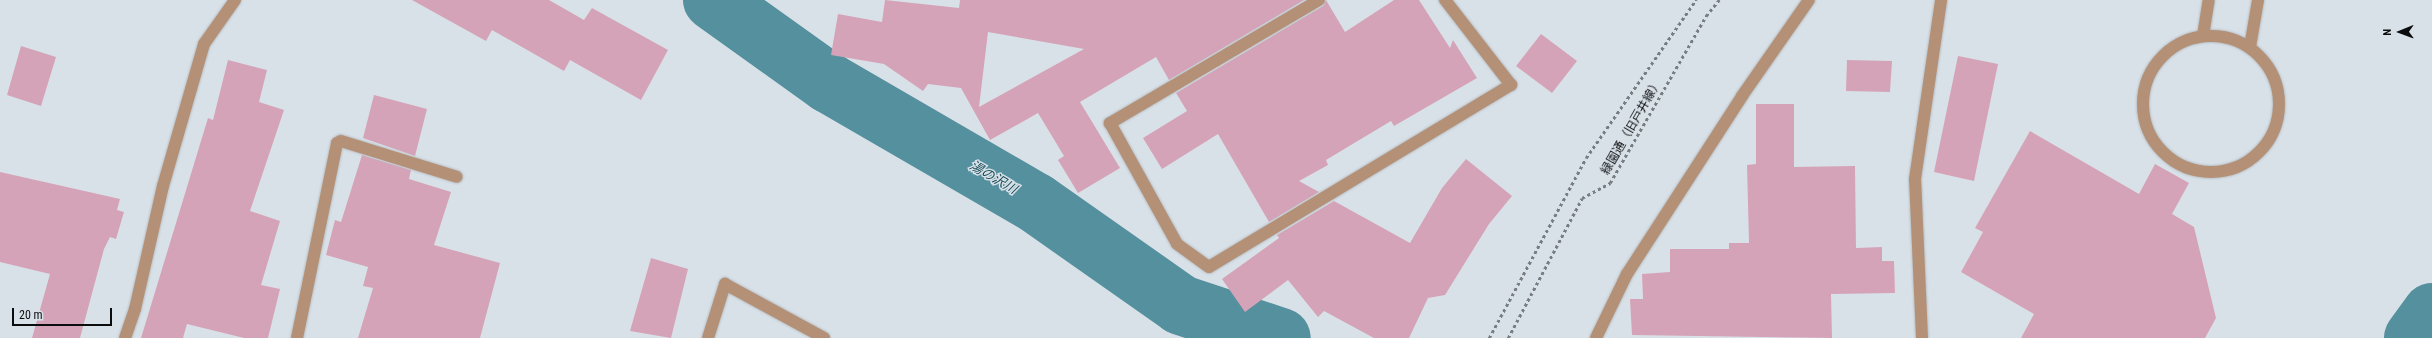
<!DOCTYPE html>
<html>
<head>
<meta charset="utf-8">
<style>
  body { margin:0 }
  #map { position:relative; width:2432px; height:338px; overflow:hidden; background:#d9e1e8; font-family:"Roboto Condensed","Noto Sans JP",sans-serif }
  div>[style] { position:absolute }
  .river>* { height:60px; margin:-30px; padding:0 30px; transform-origin:30px; border-radius:30px; background:#54909d }
  .building>* { inset:0; background:#d5a3b8 }
  .path>* { height:2.5px; margin-top:-1.25px; transform-origin:0; background:repeating-linear-gradient(90deg,#787d82 0 3px,transparent 0 6px) }
  .roads { filter:drop-shadow(0 0 1px #b8bfc5) drop-shadow(0 0 1px #b8bfc5) }
  .lane>* { height:12px; margin:-6px; padding:0 6px; transform-origin:6px; border-radius:6px; background:#b49176 }
  .lane>.ring { margin:-6px; padding:0; box-sizing:content-box; background:none; border:12px solid #b49176; border-radius:50% }
  .street>* { height:12px; margin:-6px; padding:0 6px; transform-origin:6px; border-radius:6px; background:#b49176 }
  span { translate:-50% -50%; white-space:nowrap; text-align:center; line-height:1.15; -webkit-text-stroke:3px #d9e1e8; paint-order:stroke }
  .street-label { font-size:12px; color:#0a0c0e }
  .water-label { font-size:13px; color:#174c57; font-style:italic }
  .north { position:absolute; left:2380px; top:12px; width:40px; height:40px; -webkit-text-stroke:3px #d9e1e8; paint-order:stroke; rotate:269deg; font-size:11px; font-weight:700; line-height:16px; text-align:center; color:#0a0c0e }
  .north::after { content:''; display:block; margin:auto; width:14px; height:18px; background:#0a0c0e; clip-path:polygon(50% 0,100% 100%,50% 72%,0 100%) }
  .scale { position:absolute; left:12px; top:308px; width:100px; height:18px; box-sizing:border-box; border:2px solid #0a0c0e; border-top:0; padding-left:5px; font-size:12px; line-height:14px; white-space:nowrap; color:#0a0c0e; -webkit-text-stroke:3px #d9e1e8; paint-order:stroke }
</style>
</head>
<body>
<div id="map">
  <div class="river">
    <i style="left:713px;top:0;width:143px;rotate:35.6deg"></i>
    <i style="left:829px;top:83px;width:239px;rotate:30.1deg"></i>
    <i style="left:1036px;top:203px;width:177px;rotate:35.1deg"></i>
    <i style="left:1181px;top:305px;width:105px;rotate:18.3deg"></i>
    <i style="left:2414px;top:338px;width:31px;rotate:-54deg"></i>
  </div>
  <div class="building">
    <i style="clip-path:polygon(412px 0,549px 0,584px 20px,592px 8px,668px 50px,641px 100px,570px 60px,564px 71px,492px 30px,486px 41px)"></i>
    <i style="clip-path:polygon(evenodd,885px 0,959px 8px,960px 0,1304px 0,1169px 80px,1156px 57px,1080px 102px,1120px 168px,1078px 193px,1058px 160px,1064px 156px,1038px 113px,990px 140px,961px 88px,928px 84px,923px 91px,884px 64px,831px 55px,838px 14px,882px 22px,885px 0,988px 32px,1084px 49px,979px 107px,988px 32px)"></i>
    <i style="clip-path:polygon(1326px 0,1345px 32px,1394px 0,1419px 0,1450px 48px,1453px 40px,1477px 78px,1394px 126px,1391px 121px,1326px 160px,1328px 165px,1299px 181px,1319px 192px,1269px 222px,1218px 134px,1162px 169px,1143px 138px,1187px 111px,1176px 93px,1323px 6px)"></i>
    <i style="clip-path:polygon(1541px 34px,1577px 61px,1552px 93px,1516px 66px)"></i>
    <i style="clip-path:polygon(21px 46px,56px 57px,41px 106px,7px 95px)"></i>
    <i style="clip-path:polygon(1958px 56px,1998px 64px,1974px 181px,1934px 172px)"></i>
    <i style="clip-path:polygon(228px 60px,267px 70px,259px 102px,284px 110px,250px 211px,280px 221px,261px 285px,280px 289px,268px 338px,244px 338px,187px 324px,183px 338px,141px 338px,208px 118px,213px 120px)"></i>
    <i style="clip-path:polygon(1847px 60px,1892px 61px,1890px 92px,1846px 91px)"></i>
    <i style="clip-path:polygon(374px 95px,427px 109px,415px 156px,363px 138px)"></i>
    <i style="clip-path:polygon(1756px 104px,1794px 104px,1794px 167px,1855px 166px,1856px 248px,1882px 247px,1882px 261px,1894px 261px,1895px 293px,1831px 294px,1832px 338px,1632px 335px,1630px 299px,1643px 299px,1642px 274px,1670px 272px,1670px 249px,1729px 249px,1729px 243px,1749px 243px,1747px 165px,1756px 164px)"></i>
    <i style="clip-path:polygon(2030px 131px,2139px 194px,2155px 164px,2189px 183px,2172px 214px,2194px 227px,2216px 318px,2205px 338px,2021px 338px,2034px 314px,1961px 272px,1983px 232px,1975px 228px)"></i>
    <i style="clip-path:polygon(362px 155px,411px 170px,409px 179px,451px 192px,434px 245px,500px 263px,480px 338px,358px 338px,373px 288px,363px 286px,368px 267px,326px 255px,335px 220px,341px 222px)"></i>
    <i style="clip-path:polygon(1466px 159px,1512px 196px,1489px 224px,1445px 295px,1428px 298px,1409px 338px,1374px 338px,1324px 311px,1318px 317px,1288px 280px,1245px 312px,1222px 279px,1279px 238px,1277px 235px,1334px 201px,1410px 243px,1442px 188px)"></i>
    <i style="clip-path:polygon(0 172px,120px 199px,117px 210px,124px 212px,116px 239px,110px 237px,104px 249px,80px 338px,32px 338px,50px 274px,0 262px)"></i>
    <i style="clip-path:polygon(651px 258px,688px 269px,671px 338px,630px 331px)"></i>
  </div>
  <div class="path">
    <i style="left:1489px;top:338px;width:204px;rotate:-61.7deg"></i>
    <i style="left:1586px;top:158px;width:193px;rotate:-55.2deg"></i>
    <i style="left:1508px;top:338px;width:158px;rotate:-62.1deg"></i>
    <i style="left:1582px;top:198px;width:32px;rotate:-28deg"></i>
    <i style="left:1610px;top:183px;width:193px;rotate:-60.1deg"></i>
    <i style="left:1706px;top:16px;width:21px;rotate:-51deg"></i>
  </div>
  <div class="roads">
    <div class="lane">
      <i class="ring" style="left:2143px;top:36px;width:124px;height:124px"></i>
      <i style="left:2203px;top:36px;width:36px;rotate:-81deg"></i>
      <i style="left:2250px;top:47px;width:48px;rotate:-80.3deg"></i>
    </div>
    <div class="street">
      <i style="left:1319px;top:0;width:243px;rotate:149.5deg"></i>
      <i style="left:1110px;top:123px;width:138px;rotate:61deg"></i>
      <i style="left:1177px;top:244px;width:39px;rotate:36deg"></i>
      <i style="left:1209px;top:267px;width:353px;rotate:-31.1deg"></i>
      <i style="left:1511px;top:85px;width:108px;rotate:-127.8deg"></i>
      <i style="left:125px;top:338px;width:31px;rotate:-71deg"></i>
      <i style="left:135px;top:309px;width:126px;rotate:-77.2deg"></i>
      <i style="left:163px;top:186px;width:148px;rotate:-73.9deg"></i>
      <i style="left:204px;top:44px;width:54px;rotate:-54.8deg"></i>
      <i style="left:297px;top:338px;width:199px;rotate:-78.4deg"></i>
      <i style="left:337px;top:143px;width:4px;rotate:-27deg"></i>
      <i style="left:341px;top:141px;width:121px;rotate:17.2deg"></i>
      <i style="left:708px;top:338px;width:57px;rotate:-72.5deg"></i>
      <i style="left:725px;top:284px;width:113px;rotate:28.6deg"></i>
      <i style="left:1596px;top:338px;width:71px;rotate:-64.2deg"></i>
      <i style="left:1627px;top:274px;width:212px;rotate:-57.1deg"></i>
      <i style="left:1742px;top:96px;width:117px;rotate:-55.1deg"></i>
      <i style="left:1922px;top:338px;width:159px;rotate:-92.5deg"></i>
      <i style="left:1915px;top:179px;width:181px;rotate:-81.7deg"></i>
    </div>
  </div>
  <div class="street-label">
    <span style="left:1632px;top:127px;rotate:-60deg">緑園通（旧戸井線）</span>
  </div>
  <div class="water-label">
    <span style="left:993px;top:178px;rotate:30deg">湯の沢川</span>
  </div>
  <div class="north">N</div>
  <div class="scale">20 m</div>
</div>
</body>
</html>
